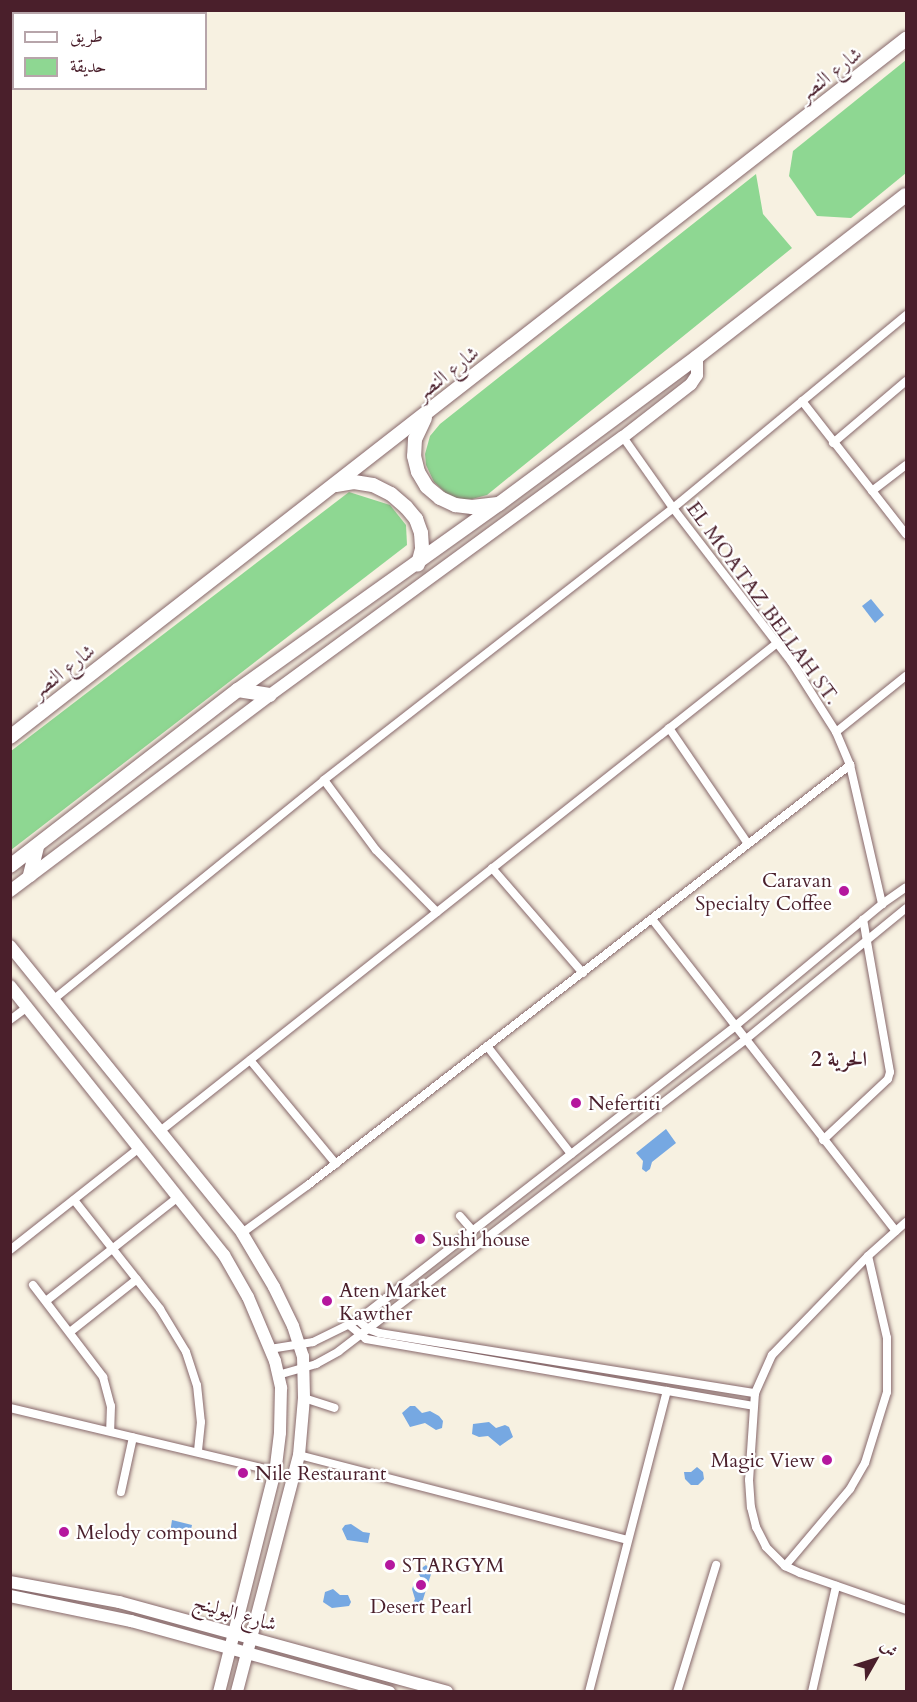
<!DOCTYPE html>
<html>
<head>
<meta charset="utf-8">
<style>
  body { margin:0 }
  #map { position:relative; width:917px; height:1702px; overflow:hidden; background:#f7f1e1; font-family:Cardo,Amiri,serif }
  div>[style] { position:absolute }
  .green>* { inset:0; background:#8ed792 }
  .water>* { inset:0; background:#76a8e2 }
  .roads { filter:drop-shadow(0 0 2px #87686b) drop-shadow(0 0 2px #87686b) }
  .street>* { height:8px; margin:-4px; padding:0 4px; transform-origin:4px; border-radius:4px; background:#fff }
  .secondary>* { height:12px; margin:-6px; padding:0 6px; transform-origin:6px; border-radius:6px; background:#fff }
  .primary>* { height:14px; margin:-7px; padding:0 7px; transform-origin:7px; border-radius:7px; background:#fff }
  .dots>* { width:16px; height:16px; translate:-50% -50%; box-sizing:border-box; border:3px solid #fff; border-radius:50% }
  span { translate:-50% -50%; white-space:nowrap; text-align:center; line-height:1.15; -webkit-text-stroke:4.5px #fff; paint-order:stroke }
  .street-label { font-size:20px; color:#4a1f2b }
  .poi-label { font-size:20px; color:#4a1f2b }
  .right { translate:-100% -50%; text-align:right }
  .left { translate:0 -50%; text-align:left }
  .neighbourhood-label { font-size:21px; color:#4a1f2b; font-weight:700 }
  .frame { position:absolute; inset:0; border:12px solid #4a1f2b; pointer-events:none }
  .legend { position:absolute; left:12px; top:12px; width:195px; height:78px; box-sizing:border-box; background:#fff; border:2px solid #b7a5aa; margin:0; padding:8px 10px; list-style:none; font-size:18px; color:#4a1f2b }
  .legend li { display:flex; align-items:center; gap:12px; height:30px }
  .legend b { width:30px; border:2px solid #b7a5aa }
  .north { position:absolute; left:845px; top:1630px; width:60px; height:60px; -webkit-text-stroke:4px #fff; paint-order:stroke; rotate:51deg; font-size:16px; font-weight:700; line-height:24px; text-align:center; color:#4a1f2b }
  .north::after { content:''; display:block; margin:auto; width:21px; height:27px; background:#4a1f2b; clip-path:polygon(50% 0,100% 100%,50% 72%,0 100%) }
</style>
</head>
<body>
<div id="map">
  <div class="green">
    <i style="clip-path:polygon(906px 60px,906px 173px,851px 218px,817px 216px,789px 176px,793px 151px)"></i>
    <i style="clip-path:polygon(756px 174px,763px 214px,792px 248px,487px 495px,472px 499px,460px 499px,447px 494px,434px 482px,426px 465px,425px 454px,430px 436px,440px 424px)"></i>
    <i style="clip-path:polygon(349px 492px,390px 505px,406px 525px,407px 545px,11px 850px,11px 751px)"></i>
  </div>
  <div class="water">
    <i style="clip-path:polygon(871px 599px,884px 615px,875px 623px,862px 606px)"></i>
    <i style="clip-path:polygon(666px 1129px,676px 1143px,652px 1162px,650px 1169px,646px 1172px,642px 1169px,643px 1161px,636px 1153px)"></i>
    <i style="clip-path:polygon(410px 1406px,415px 1406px,422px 1413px,430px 1411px,439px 1416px,443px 1421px,442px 1428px,436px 1430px,425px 1423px,410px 1427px,402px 1413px)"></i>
    <i style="clip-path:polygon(489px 1422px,496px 1428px,505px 1425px,509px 1427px,513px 1437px,500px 1446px,488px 1436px,479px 1437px,472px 1434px,473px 1424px)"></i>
    <i style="clip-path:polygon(697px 1467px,703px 1472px,704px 1479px,698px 1485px,691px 1485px,685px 1479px,684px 1472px,691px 1472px)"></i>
    <i style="clip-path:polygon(172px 1520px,192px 1525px,190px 1534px,187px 1536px,170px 1533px)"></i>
    <i style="clip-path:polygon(351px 1524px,363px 1532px,370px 1533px,368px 1543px,347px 1540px,342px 1529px,345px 1525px)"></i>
    <i style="clip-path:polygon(426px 1565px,432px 1571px,420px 1609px,413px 1603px,415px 1599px,412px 1589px,415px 1581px,421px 1578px,417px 1571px)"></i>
    <i style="clip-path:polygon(333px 1589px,340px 1595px,348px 1595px,351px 1602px,349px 1606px,332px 1608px,323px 1602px,325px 1592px)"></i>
  </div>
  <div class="roads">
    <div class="street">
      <i style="left:802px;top:401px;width:169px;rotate:52deg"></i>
      <i style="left:623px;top:437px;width:87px;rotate:54.8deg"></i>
      <i style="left:673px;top:508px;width:193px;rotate:52.4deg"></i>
      <i style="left:791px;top:661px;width:84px;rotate:57.6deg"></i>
      <i style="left:836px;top:732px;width:36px;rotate:67deg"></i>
      <i style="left:850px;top:765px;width:143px;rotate:77deg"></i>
      <i style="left:833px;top:443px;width:96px;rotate:-40.3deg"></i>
      <i style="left:872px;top:491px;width:43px;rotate:-37.4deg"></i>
      <i style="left:669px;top:728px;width:140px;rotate:55.7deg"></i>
      <i style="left:836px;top:732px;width:90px;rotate:-38.7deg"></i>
      <i style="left:324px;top:780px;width:87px;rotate:53.4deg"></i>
      <i style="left:376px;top:850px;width:87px;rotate:45.5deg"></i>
      <i style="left:492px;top:868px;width:139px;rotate:49.1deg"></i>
      <i style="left:652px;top:919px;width:396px;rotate:52deg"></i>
      <i style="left:54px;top:999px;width:348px;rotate:-39deg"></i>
      <i style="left:324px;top:780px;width:442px;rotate:-37.9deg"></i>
      <i style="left:673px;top:508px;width:303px;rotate:-39.6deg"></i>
      <i style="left:10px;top:1020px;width:21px;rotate:-37deg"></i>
      <i style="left:487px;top:1046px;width:137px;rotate:52.1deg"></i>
      <i style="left:250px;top:1060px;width:135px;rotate:50.4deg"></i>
      <i style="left:159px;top:1132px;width:788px;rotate:-38.35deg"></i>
      <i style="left:823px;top:1140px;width:89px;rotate:-43.2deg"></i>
      <i style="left:888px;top:1079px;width:7px;rotate:-74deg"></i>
      <i style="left:890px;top:1072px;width:155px;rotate:-100deg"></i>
      <i style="left:74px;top:1200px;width:139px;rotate:51.7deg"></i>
      <i style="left:160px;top:1309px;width:50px;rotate:58.8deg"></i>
      <i style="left:186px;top:1352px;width:35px;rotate:72deg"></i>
      <i style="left:197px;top:1385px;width:37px;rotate:84deg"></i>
      <i style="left:201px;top:1422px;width:29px;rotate:96deg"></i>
      <i style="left:460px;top:1216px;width:20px;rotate:49deg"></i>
      <i style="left:906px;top:1222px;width:51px;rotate:138.2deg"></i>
      <i style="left:868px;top:1256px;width:138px;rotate:134.1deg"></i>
      <i style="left:772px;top:1355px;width:42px;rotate:114.1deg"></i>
      <i style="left:755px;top:1393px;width:87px;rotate:93.9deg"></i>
      <i style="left:749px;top:1480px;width:27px;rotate:86deg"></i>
      <i style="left:751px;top:1507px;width:21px;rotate:76deg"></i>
      <i style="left:756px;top:1527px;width:22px;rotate:63deg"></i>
      <i style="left:766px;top:1547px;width:27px;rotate:45deg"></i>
      <i style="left:785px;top:1566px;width:17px;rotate:25deg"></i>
      <i style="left:800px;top:1573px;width:112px;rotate:19.2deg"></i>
      <i style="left:242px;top:1233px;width:82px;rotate:-36deg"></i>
      <i style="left:308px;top:1185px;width:686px;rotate:-37.77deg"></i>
      <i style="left:10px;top:1250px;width:164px;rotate:-38.3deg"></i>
      <i style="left:33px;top:1285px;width:116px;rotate:52.7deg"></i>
      <i style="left:103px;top:1377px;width:30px;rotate:75deg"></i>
      <i style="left:111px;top:1406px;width:25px;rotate:92deg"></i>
      <i style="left:46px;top:1301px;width:168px;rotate:-38.2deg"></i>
      <i style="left:358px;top:1320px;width:13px;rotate:42deg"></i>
      <i style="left:368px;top:1329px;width:12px;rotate:20deg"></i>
      <i style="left:379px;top:1333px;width:381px;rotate:9.1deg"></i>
      <i style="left:349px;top:1325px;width:22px;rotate:39deg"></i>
      <i style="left:366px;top:1339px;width:393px;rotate:9.8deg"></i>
      <i style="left:70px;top:1332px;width:85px;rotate:-38.3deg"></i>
      <i style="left:270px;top:1349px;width:44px;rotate:-9.2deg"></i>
      <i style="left:313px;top:1342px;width:50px;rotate:-26.1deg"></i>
      <i style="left:358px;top:1320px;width:477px;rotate:-37.9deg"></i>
      <i style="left:734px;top:1027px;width:192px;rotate:-39.7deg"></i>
      <i style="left:882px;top:904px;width:29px;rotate:-35deg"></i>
      <i style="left:278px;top:1375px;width:40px;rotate:-16deg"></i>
      <i style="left:316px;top:1364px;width:26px;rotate:-29deg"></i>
      <i style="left:339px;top:1351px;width:511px;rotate:-37.45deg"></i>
      <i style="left:745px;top:1040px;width:208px;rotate:-39.3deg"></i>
      <i style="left:304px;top:1398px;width:32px;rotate:18deg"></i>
      <i style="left:10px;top:1408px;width:272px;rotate:13.4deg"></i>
      <i style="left:299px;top:1455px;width:339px;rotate:14.5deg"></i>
      <i style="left:121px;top:1492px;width:56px;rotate:-77.7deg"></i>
      <i style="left:785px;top:1566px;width:101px;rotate:-49.8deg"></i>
      <i style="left:850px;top:1489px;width:30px;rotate:-60deg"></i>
      <i style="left:865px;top:1463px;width:74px;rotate:-72.8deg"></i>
      <i style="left:887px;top:1392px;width:54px;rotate:-90deg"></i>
      <i style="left:887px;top:1338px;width:84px;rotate:-103deg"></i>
      <i style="left:589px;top:1692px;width:311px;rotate:-75.5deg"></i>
      <i style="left:677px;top:1692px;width:133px;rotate:-72.9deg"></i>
      <i style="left:812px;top:1692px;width:109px;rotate:-77.2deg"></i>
    </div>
    <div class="secondary">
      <i style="left:10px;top:891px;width:326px;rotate:-37deg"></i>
      <i style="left:270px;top:695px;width:437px;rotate:-36.2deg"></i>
      <i style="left:623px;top:437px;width:86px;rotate:-37.9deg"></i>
      <i style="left:691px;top:384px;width:11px;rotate:-56deg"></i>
      <i style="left:697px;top:375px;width:18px;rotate:-90deg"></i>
      <i style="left:10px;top:946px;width:369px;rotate:51deg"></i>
      <i style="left:242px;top:1233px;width:63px;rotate:59.3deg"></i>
      <i style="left:274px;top:1287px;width:43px;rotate:64deg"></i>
      <i style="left:293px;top:1326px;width:32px;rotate:72deg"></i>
      <i style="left:303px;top:1356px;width:42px;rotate:88.6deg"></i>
      <i style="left:304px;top:1398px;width:57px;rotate:95deg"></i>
      <i style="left:299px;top:1455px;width:245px;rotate:104.7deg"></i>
      <i style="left:10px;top:986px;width:344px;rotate:51.5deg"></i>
      <i style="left:224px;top:1255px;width:48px;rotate:60.3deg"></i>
      <i style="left:248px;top:1297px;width:69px;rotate:67.1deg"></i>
      <i style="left:275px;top:1361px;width:28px;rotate:77deg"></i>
      <i style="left:281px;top:1388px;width:45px;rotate:91.3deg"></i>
      <i style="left:280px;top:1433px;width:38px;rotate:97deg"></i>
      <i style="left:275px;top:1471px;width:228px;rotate:104.2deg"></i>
      <i style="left:10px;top:1582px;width:111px;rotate:10.4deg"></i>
      <i style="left:119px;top:1602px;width:340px;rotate:15.3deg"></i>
      <i style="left:10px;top:1596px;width:124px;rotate:11.7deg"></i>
      <i style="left:131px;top:1621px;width:268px;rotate:15.4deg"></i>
    </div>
    <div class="primary">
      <i style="left:425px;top:418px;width:23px;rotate:115deg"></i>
      <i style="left:415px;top:439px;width:17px;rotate:93deg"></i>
      <i style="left:414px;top:456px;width:16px;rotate:76deg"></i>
      <i style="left:418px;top:472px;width:17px;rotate:59deg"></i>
      <i style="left:427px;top:487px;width:17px;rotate:40deg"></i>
      <i style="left:440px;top:498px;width:17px;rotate:25deg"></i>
      <i style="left:455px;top:505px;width:17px;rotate:7deg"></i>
      <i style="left:472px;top:507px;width:26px;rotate:-7deg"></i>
      <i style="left:336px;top:485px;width:18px;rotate:-9deg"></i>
      <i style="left:354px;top:482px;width:19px;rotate:9deg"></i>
      <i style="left:373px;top:485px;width:20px;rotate:27deg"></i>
      <i style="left:391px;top:494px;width:20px;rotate:41deg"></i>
      <i style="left:406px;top:507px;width:16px;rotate:50deg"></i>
      <i style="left:416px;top:519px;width:15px;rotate:70deg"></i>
      <i style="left:421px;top:533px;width:16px;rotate:86deg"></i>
      <i style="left:422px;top:549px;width:16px;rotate:105deg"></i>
      <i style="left:238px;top:690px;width:32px;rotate:9deg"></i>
      <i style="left:10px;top:737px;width:1136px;rotate:-37.92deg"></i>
      <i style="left:10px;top:866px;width:288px;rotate:-37.7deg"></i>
      <i style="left:238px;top:690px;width:320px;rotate:-35.5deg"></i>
      <i style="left:499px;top:504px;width:247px;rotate:-36.6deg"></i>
      <i style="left:697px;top:357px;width:264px;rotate:-37.8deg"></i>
      <i style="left:30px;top:875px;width:30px;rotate:-76deg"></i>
    </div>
  </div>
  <div class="dots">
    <i style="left:844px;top:891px;background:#b5179e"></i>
    <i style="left:576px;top:1103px;background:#b5179e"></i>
    <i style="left:420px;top:1239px;background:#b5179e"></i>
    <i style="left:327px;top:1301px;background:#b5179e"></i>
    <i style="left:827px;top:1460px;background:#b5179e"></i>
    <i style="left:243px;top:1473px;background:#b5179e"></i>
    <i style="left:64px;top:1532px;background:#b5179e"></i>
    <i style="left:390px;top:1565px;background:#b5179e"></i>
    <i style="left:421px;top:1585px;background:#b5179e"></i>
  </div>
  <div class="street-label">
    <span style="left:830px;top:74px;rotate:-38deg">شارع النصر</span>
    <span style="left:447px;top:373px;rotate:-38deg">شارع النصر</span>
    <span style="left:763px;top:603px;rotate:54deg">EL MOATAZ BELLAH ST.</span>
    <span style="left:63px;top:671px;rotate:-38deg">شارع النصر</span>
    <span style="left:235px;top:1613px;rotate:16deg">شارع البولينج</span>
  </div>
  <div class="poi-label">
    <span class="right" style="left:832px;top:892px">Caravan<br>Specialty Coffee</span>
    <span class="left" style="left:588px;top:1103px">Nefertiti</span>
    <span class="left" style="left:432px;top:1239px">Sushi house</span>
    <span class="left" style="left:339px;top:1302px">Aten Market<br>Kawther</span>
    <span class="right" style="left:815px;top:1460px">Magic View</span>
    <span class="left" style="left:255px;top:1473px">Nile Restaurant</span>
    <span class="left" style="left:76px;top:1532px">Melody compound</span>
    <span class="left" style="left:402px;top:1565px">STARGYM</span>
    <span style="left:421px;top:1606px">Desert Pearl</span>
  </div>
  <div class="neighbourhood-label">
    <span style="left:839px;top:1060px">الحرية 2</span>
  </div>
  <div class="frame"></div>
  <ul class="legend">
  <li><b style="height:8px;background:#fff"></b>طريق</li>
  <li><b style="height:16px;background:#8ed792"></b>حديقة</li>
  </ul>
  <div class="north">ش</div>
</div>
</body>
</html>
